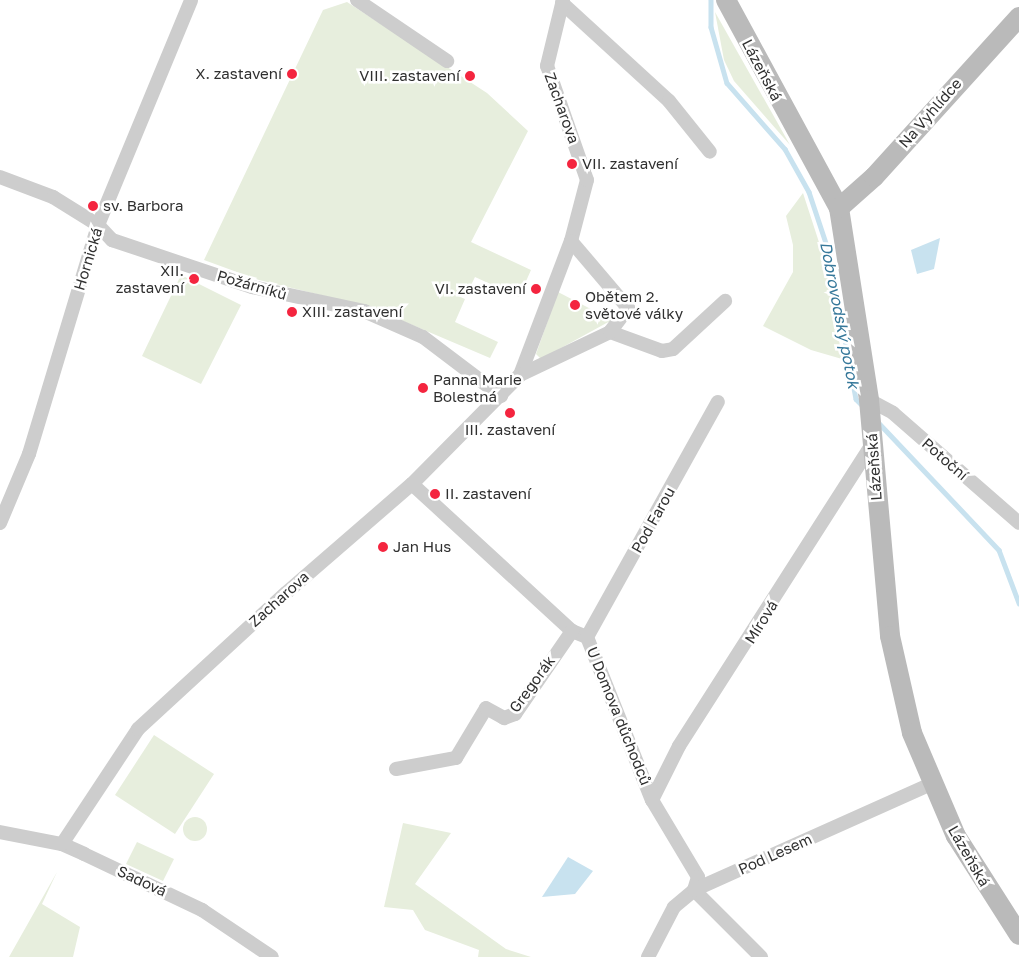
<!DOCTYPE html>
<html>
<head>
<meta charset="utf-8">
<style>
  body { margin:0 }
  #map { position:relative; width:1019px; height:957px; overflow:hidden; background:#fff; font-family:"Golos Text",sans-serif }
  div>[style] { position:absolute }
  .green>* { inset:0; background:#e7eedd }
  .round { border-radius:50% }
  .water>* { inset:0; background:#c8e2ef }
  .stream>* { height:4.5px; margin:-2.25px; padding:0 2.25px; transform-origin:2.25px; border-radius:2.25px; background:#c8e2ef }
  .street>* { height:14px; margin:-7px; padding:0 7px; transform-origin:7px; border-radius:7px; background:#cdcdcd }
  .secondary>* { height:20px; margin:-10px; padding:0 10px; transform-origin:10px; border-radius:10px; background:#bababa }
  .dots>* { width:14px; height:14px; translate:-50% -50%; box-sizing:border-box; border:2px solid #fff; border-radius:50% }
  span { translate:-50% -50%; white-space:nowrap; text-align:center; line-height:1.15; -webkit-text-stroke:5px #fff; paint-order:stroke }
  .street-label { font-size:15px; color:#303030 }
  .poi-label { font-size:15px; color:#303030 }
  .right { translate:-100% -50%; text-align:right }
  .left { translate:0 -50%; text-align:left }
  .water-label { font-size:16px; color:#36789a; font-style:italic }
</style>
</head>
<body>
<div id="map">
  <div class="green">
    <i style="clip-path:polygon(347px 2px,487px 93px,528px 131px,471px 242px,531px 270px,519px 297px,475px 277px,470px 287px,463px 285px,458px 296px,465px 299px,455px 322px,498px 342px,490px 358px,370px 307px,259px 280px,204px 260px,323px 10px)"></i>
    <i style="clip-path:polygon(715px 12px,790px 145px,734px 81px,724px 60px)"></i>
    <i style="clip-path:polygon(803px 193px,828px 270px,842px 359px,811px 350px,763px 326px,793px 272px,793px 245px,786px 216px)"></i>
    <i style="clip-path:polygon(181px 275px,241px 305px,201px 384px,142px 356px)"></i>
    <i style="clip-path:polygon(558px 292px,612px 320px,541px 359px,536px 354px)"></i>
    <i style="clip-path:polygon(154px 735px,214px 774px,175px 834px,115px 795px)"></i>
    <i class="round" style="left:183px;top:817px;width:24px;height:24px"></i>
    <i style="clip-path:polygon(403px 823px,451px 833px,415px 884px,506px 949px,531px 957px,478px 957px,479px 950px,425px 930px,413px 910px,384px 907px)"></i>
    <i style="clip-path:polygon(137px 842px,174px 859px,163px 881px,126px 864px)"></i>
    <i style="clip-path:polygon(57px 872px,42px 904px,80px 927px,73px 957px,9px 957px)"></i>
  </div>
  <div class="water">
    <i style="clip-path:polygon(940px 238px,934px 269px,917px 274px,911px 250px)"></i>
    <i style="clip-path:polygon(568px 857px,593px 871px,575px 894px,542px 897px)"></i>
  </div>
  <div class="stream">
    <i style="left:711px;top:0;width:27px;rotate:90deg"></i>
    <i style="left:711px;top:27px;width:58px;rotate:74.1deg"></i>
    <i style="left:727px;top:83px;width:88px;rotate:48.7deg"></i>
    <i style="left:785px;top:149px;width:49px;rotate:60.8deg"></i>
    <i style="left:809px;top:192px;width:63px;rotate:71.6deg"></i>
    <i style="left:829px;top:252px;width:149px;rotate:79.6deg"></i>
    <i style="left:856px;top:399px;width:8px;rotate:45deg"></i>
    <i style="left:878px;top:422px;width:176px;rotate:46.6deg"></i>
    <i style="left:999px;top:550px;width:57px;rotate:69.3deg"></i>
  </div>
  <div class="street">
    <i style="left:357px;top:0;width:109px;rotate:34.1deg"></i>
    <i style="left:562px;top:3px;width:145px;rotate:42.5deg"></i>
    <i style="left:669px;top:101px;width:65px;rotate:51.2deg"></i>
    <i style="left:0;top:177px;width:57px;rotate:20.7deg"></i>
    <i style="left:53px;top:197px;width:53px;rotate:31.9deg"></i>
    <i style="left:98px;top:225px;width:21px;rotate:47deg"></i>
    <i style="left:112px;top:240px;width:148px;rotate:18.6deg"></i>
    <i style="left:252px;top:287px;width:115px;rotate:12.1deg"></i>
    <i style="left:364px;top:311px;width:64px;rotate:23.8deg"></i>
    <i style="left:423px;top:337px;width:98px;rotate:37.1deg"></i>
    <i style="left:610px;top:332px;width:55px;rotate:20.1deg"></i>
    <i style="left:662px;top:351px;width:11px;rotate:-10deg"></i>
    <i style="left:673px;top:349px;width:71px;rotate:-42.7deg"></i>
    <i style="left:520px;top:375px;width:143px;rotate:-69.2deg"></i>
    <i style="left:571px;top:241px;width:63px;rotate:-75.3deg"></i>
    <i style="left:587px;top:180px;width:121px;rotate:-109.3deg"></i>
    <i style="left:547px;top:66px;width:68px;rotate:-76.4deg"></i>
    <i style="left:869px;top:400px;width:27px;rotate:28deg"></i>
    <i style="left:893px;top:413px;width:167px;rotate:41.1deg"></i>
    <i style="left:412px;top:484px;width:217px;rotate:42.6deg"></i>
    <i style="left:572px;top:631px;width:16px;rotate:22deg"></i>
    <i style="left:587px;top:637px;width:175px;rotate:68.3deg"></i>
    <i style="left:652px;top:800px;width:90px;rotate:59.1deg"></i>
    <i style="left:698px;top:877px;width:14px;rotate:107deg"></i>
    <i style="left:0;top:523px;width:75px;rotate:-67.2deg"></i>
    <i style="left:29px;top:454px;width:239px;rotate:-73.2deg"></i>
    <i style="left:98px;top:225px;width:243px;rotate:-67.5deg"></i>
    <i style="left:587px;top:637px;width:269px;rotate:-60.9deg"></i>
    <i style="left:396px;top:769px;width:61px;rotate:-10.4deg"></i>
    <i style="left:456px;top:758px;width:58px;rotate:-59deg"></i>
    <i style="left:486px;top:708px;width:21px;rotate:29deg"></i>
    <i style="left:504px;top:718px;width:12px;rotate:-20deg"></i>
    <i style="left:515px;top:714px;width:101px;rotate:-55.5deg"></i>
    <i style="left:652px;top:800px;width:60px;rotate:-63.4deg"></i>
    <i style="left:679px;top:746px;width:358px;rotate:-57.4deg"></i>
    <i style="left:0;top:832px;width:63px;rotate:11deg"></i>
    <i style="left:62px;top:844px;width:24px;rotate:24deg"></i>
    <i style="left:84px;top:854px;width:131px;rotate:25.4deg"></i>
    <i style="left:202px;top:910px;width:84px;rotate:33.9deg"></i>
    <i style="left:62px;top:844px;width:138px;rotate:-56.5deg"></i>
    <i style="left:138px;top:729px;width:201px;rotate:-42.6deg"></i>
    <i style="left:286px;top:593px;width:167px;rotate:-40.9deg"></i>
    <i style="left:412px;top:484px;width:153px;rotate:-45.3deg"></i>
    <i style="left:520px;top:375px;width:100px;rotate:-25.5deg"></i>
    <i style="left:610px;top:332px;width:30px;rotate:-53deg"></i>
    <i style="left:628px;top:308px;width:88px;rotate:-130.4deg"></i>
    <i style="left:694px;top:890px;width:95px;rotate:45deg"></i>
    <i style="left:648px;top:957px;width:56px;rotate:-62.5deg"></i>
    <i style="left:674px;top:907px;width:26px;rotate:-40deg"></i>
    <i style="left:694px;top:890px;width:260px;rotate:-24.1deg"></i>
  </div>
  <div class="secondary">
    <i style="left:726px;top:0;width:237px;rotate:61.5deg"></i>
    <i style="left:839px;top:208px;width:194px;rotate:81.1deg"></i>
    <i style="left:869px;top:400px;width:237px;rotate:84.9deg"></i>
    <i style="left:890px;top:636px;width:99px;rotate:77.2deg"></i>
    <i style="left:912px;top:733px;width:112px;rotate:66.9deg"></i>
    <i style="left:956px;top:836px;width:117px;rotate:57.5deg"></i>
    <i style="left:839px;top:208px;width:47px;rotate:-41.5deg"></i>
    <i style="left:874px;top:177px;width:216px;rotate:-47.8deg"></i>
  </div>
  <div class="dots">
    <i style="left:292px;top:74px;background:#f4253f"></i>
    <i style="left:470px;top:76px;background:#f4253f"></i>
    <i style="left:572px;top:164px;background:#f4253f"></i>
    <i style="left:93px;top:206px;background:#f4253f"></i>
    <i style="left:194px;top:279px;background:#f4253f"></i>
    <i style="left:536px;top:289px;background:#f4253f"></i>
    <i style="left:575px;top:305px;background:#f4253f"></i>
    <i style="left:292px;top:312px;background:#f4253f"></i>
    <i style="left:423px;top:388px;background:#f4253f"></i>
    <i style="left:510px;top:413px;background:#f4253f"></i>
    <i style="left:435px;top:494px;background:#f4253f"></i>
    <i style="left:383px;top:547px;background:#f4253f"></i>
  </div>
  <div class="street-label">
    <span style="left:762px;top:70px;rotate:62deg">Lázeňská</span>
    <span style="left:562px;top:108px;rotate:70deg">Zacharova</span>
    <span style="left:930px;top:113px;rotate:-49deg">Na Vyhlídce</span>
    <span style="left:88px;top:259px;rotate:-73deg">Hornická</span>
    <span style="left:252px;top:285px;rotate:16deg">Požárníků</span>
    <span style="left:945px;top:459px;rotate:41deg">Potoční</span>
    <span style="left:874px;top:467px;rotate:-94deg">Lázeňská</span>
    <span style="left:653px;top:520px;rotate:-61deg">Pod Farou</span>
    <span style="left:279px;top:599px;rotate:-42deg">Zacharova</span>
    <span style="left:761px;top:622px;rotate:-58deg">Mírová</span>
    <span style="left:532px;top:684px;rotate:-54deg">Gregorák</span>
    <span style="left:619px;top:716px;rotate:68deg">U Domova důchodců</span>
    <span style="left:775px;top:854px;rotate:-24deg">Pod Lesem</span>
    <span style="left:969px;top:856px;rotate:60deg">Lázeňská</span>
    <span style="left:142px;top:881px;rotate:25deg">Sadová</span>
  </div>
  <div class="poi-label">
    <span class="right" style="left:282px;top:74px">X. zastavení</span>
    <span class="right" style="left:460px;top:76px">VIII. zastavení</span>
    <span class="left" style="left:582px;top:164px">VII. zastavení</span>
    <span class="left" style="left:103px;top:206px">sv. Barbora</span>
    <span class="right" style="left:184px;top:279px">XII.<br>zastavení</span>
    <span class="right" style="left:526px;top:289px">VI. zastavení</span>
    <span class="left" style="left:585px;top:305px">Obětem 2.<br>světové války</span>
    <span class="left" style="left:302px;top:312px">XIII. zastavení</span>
    <span class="left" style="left:433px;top:388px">Panna Marie<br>Bolestná</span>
    <span style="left:510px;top:430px">III. zastavení</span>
    <span class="left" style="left:445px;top:494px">II. zastavení</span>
    <span class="left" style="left:393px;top:547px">Jan Hus</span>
  </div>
  <div class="water-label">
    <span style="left:840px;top:315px;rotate:79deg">Dobrovodský potok</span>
  </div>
</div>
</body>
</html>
